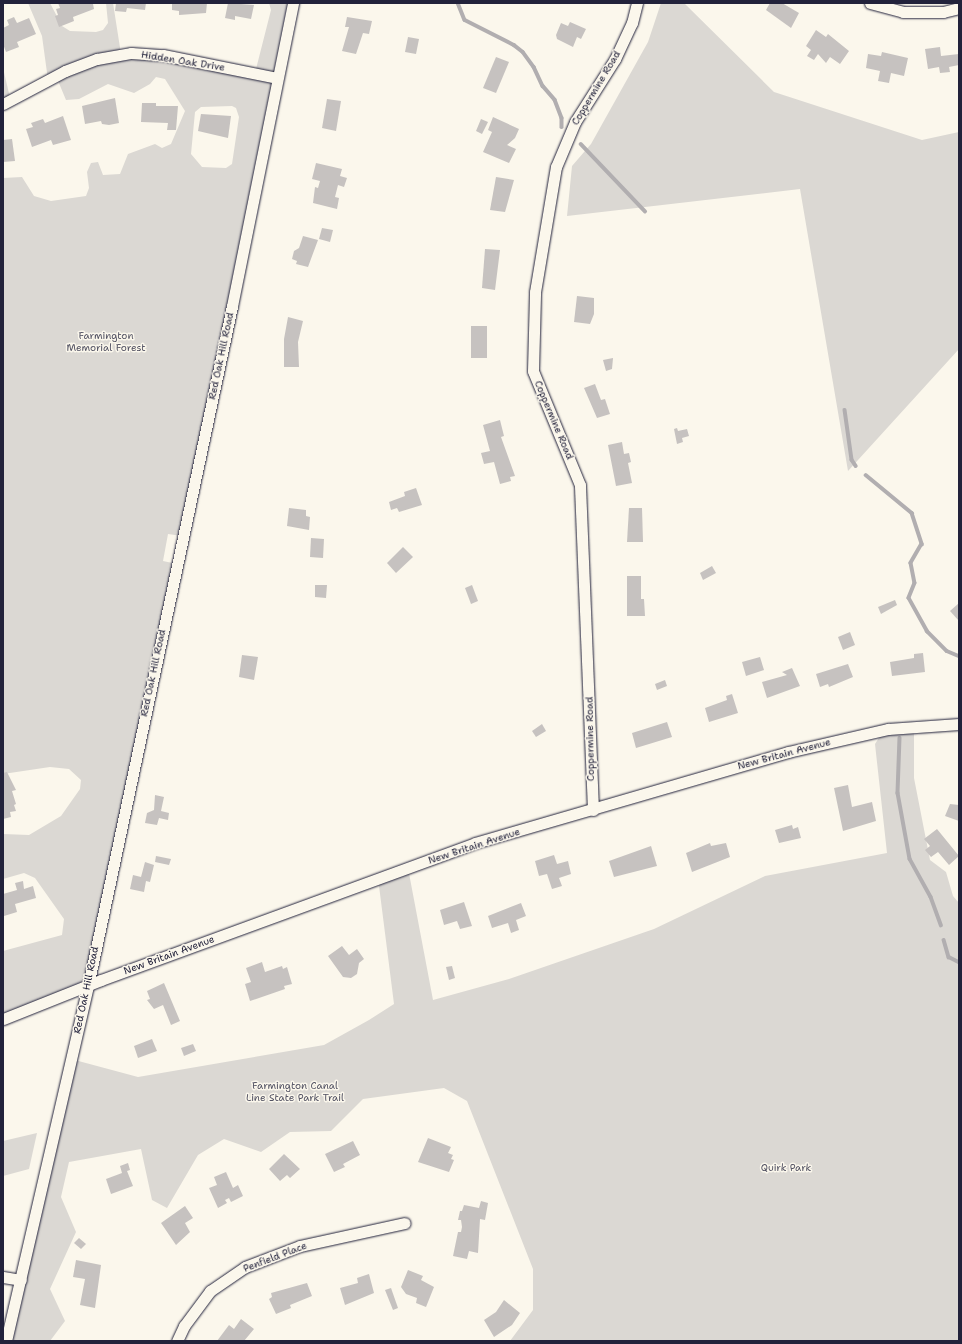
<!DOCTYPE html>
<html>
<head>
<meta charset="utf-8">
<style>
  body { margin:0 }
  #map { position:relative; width:962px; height:1344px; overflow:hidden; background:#fbf7ec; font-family:"Shantell Sans",sans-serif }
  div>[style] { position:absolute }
  .green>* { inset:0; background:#dbd8d3 }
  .stream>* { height:3.5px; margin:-1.75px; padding:0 1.75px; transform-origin:1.75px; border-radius:1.75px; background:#b1aeb0 }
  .building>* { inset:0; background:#c6c2c0 }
  .roads { filter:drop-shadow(0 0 1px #22223b) drop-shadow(0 0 1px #22223b) }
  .minor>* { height:11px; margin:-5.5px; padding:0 5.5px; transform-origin:5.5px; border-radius:5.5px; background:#fbf7ec }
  span { translate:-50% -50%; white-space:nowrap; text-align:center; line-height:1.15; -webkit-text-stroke:3px #fbf7ec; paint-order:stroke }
  .street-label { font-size:10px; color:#22223b }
  .park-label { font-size:10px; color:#505061 }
  .frame { position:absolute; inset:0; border:4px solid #22223b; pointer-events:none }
</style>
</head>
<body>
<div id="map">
  <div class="green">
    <i style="clip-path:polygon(evenodd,28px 3px,50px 3px,62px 26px,70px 31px,96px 32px,103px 30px,108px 23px,106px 3px,113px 3px,121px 54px,255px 73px,271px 10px,269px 3px,293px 3px,182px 536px,168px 534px,163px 561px,177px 564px,88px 986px,3px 1019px,3px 951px,62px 935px,64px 919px,35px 878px,24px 873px,3px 879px,3px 834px,29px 835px,61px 816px,80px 789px,81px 780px,69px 769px,50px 767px,3px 774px,3px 178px,22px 177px,34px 196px,51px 201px,86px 196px,89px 188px,87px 172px,91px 163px,98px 162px,103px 175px,120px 174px,128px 154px,155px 144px,162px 148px,171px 144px,185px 111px,165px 79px,156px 77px,150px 84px,134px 93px,108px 84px,79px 99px,66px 100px,56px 76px,48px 80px,42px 36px,28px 3px,232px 106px,236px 108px,239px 117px,232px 164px,226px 168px,202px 167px,191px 154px,195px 112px,201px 107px,232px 106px)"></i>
    <i style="clip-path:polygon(661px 3px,684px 3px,774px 92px,922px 140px,959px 132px,959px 349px,848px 471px,800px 189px,567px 216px,572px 166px,591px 144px,648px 42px)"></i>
    <i style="clip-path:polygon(3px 68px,11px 102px,3px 104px)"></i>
    <i style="clip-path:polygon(914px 727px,914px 778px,930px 860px,946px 872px,953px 896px,959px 903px,959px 1341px,510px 1341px,533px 1310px,533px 1269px,467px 1101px,444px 1088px,363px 1099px,331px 1131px,290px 1132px,261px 1152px,224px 1139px,198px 1155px,167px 1208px,152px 1200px,141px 1149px,69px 1162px,61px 1197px,76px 1232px,50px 1289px,65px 1321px,50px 1341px,6px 1341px,71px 1059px,138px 1077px,324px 1045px,369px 1020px,394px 1004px,378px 878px,408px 868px,433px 1000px,509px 979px,654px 929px,765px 876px,887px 853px,875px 744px,884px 730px)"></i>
    <i style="clip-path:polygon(37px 1133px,29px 1169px,3px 1176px,3px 1141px)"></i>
  </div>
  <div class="stream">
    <i style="left:458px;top:3px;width:18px;rotate:68deg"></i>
    <i style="left:465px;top:20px;width:55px;rotate:27deg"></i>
    <i style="left:514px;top:45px;width:11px;rotate:38deg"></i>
    <i style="left:523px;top:52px;width:19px;rotate:54deg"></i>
    <i style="left:534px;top:67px;width:21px;rotate:65deg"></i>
    <i style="left:543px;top:86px;width:18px;rotate:49deg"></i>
    <i style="left:555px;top:100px;width:19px;rotate:69deg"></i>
    <i style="left:562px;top:118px;width:9px;rotate:90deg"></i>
    <i style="left:581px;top:144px;width:93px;rotate:46.3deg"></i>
    <i style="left:845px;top:410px;width:50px;rotate:82deg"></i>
    <i style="left:852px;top:460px;width:7px;rotate:56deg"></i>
    <i style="left:866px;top:475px;width:60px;rotate:39.6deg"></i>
    <i style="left:912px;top:513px;width:33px;rotate:72deg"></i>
    <i style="left:922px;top:544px;width:22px;rotate:120deg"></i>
    <i style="left:911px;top:563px;width:20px;rotate:79deg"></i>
    <i style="left:915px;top:583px;width:16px;rotate:112deg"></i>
    <i style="left:909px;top:598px;width:38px;rotate:61deg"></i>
    <i style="left:927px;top:631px;width:28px;rotate:45deg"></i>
    <i style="left:947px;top:651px;width:13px;rotate:23deg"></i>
    <i style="left:900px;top:738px;width:55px;rotate:92.1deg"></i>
    <i style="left:898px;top:793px;width:67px;rotate:79.7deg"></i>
    <i style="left:910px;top:859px;width:43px;rotate:61.1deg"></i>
    <i style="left:931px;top:897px;width:30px;rotate:70deg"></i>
    <i style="left:944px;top:940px;width:18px;rotate:74deg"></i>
    <i style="left:949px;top:957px;width:11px;rotate:27deg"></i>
  </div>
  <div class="building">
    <i style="clip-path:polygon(58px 3px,96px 3px,93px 4px,94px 9px,73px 17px,74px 21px,59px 27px,55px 16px,58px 15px,56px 9px,60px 8px)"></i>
    <i style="clip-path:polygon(116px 3px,146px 3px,145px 10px,127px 8px,126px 12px,115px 11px)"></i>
    <i style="clip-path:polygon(172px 3px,207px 3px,206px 13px,179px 15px,179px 11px,172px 10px)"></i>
    <i style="clip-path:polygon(228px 3px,254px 5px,251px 19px,235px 16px,235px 20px,225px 18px)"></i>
    <i style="clip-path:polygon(770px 3px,782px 3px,799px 13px,791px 28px,766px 10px)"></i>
    <i style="clip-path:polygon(14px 17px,17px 23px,29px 18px,36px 34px,17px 42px,19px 47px,6px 52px,3px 44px,3px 28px,9px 25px,7px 20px)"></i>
    <i style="clip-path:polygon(347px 17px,372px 21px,369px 34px,363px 33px,356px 54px,342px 51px,349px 27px,345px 27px)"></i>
    <i style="clip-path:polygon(570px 22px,586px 29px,581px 39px,577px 37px,573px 47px,557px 39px,556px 35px,561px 23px,568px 26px)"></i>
    <i style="clip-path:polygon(816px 30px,826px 37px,828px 34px,849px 51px,840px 64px,830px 57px,826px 63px,818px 54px,814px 60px,807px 56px,811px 50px,806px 46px)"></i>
    <i style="clip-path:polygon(408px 37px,419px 39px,416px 54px,405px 52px)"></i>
    <i style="clip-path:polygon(940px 47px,941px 56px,959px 54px,959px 65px,949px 67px,950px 72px,940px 73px,939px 67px,928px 69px,925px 49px)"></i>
    <i style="clip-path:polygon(882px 52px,908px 58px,904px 76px,891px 73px,889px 83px,878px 81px,880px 71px,866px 68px,868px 54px,881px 56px)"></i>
    <i style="clip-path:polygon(496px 57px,509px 62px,496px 93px,483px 88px)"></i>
    <i style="clip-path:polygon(115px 98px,119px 123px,109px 125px,102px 124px,101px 121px,85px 124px,82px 106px)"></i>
    <i style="clip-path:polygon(327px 99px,341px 101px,336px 131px,322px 128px)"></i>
    <i style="clip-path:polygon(142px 103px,156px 103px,156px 106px,178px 106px,176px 130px,167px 130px,168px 123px,141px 122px)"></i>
    <i style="clip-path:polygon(201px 114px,231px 116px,228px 138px,198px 131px)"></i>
    <i style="clip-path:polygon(63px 116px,71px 140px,53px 145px,51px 140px,32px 147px,26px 129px,33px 127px,31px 123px,43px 119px,45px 123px)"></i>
    <i style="clip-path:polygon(493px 117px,519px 129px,515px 138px,507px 145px,516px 149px,509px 163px,483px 152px,492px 132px,488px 130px)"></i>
    <i style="clip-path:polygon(481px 119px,488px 122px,482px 134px,476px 131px)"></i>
    <i style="clip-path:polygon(12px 139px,15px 161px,3px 162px,3px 140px)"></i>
    <i style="clip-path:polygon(316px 163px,342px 169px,340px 176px,347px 178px,344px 187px,338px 185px,335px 197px,339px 198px,337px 209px,313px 203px,315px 187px,318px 188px,320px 181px,312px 179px)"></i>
    <i style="clip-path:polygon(496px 177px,514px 180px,505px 212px,490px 210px)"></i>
    <i style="clip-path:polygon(322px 228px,333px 230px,330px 242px,319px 239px)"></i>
    <i style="clip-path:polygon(303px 236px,318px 240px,308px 267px,296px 264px,297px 261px,292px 259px,294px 251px,299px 248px)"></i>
    <i style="clip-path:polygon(485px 249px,500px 250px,495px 290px,482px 288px)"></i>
    <i style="clip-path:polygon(577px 296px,594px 298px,594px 314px,590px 324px,574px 322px)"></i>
    <i style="clip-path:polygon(288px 317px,303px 321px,298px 342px,299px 367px,284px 367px,284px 339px)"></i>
    <i style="clip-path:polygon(471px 326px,487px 326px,487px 358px,471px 358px)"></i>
    <i style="clip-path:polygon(613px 358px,612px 369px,606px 371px,603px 360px)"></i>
    <i style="clip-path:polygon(595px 384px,601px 400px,605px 399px,610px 414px,597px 418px,584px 388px)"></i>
    <i style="clip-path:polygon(500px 420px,504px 436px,501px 437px,515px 476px,510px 477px,511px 481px,500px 484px,494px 462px,484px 464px,481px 453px,490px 451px,483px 425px)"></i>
    <i style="clip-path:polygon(677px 428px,678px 431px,687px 429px,689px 436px,682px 438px,683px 442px,677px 444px,674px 429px)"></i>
    <i style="clip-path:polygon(622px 442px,624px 454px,629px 453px,631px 462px,628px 463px,632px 483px,616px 486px,608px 445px)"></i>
    <i style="clip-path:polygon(416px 488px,422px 505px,399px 512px,397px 508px,391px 510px,389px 502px,405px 496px,404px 492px)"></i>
    <i style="clip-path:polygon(289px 508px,306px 510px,306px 516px,310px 517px,309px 530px,287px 526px)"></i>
    <i style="clip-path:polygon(629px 508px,642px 508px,643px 542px,627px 542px)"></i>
    <i style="clip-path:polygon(311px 538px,324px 539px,323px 558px,310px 557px)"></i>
    <i style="clip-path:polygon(403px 547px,413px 557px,396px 573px,387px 563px)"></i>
    <i style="clip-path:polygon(712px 566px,716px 573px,703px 580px,700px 573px)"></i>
    <i style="clip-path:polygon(627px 576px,641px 576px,641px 599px,644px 599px,645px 616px,627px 616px)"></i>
    <i style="clip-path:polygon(315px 585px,327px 585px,326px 598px,315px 597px)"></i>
    <i style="clip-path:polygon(472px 585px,478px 601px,471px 604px,465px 588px)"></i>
    <i style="clip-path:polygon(895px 600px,897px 605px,881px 614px,878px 607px)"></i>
    <i style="clip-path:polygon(959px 603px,959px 621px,950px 611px)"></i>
    <i style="clip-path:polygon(850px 632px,855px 645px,843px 650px,838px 637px)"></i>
    <i style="clip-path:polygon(923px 653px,925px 672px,892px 676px,890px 662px,914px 658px,914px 654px)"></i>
    <i style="clip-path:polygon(242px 655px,258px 657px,254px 680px,239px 677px)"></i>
    <i style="clip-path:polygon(760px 657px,764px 670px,746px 676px,742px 662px)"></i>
    <i style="clip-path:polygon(848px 664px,853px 677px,829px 687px,828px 684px,820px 687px,816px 674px)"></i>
    <i style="clip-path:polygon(792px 668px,800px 686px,767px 698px,762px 682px,787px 675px,782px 672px)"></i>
    <i style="clip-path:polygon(665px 680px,667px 686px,657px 690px,655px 684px)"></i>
    <i style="clip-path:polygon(732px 694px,738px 713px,709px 722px,705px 708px,727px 700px,726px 696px)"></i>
    <i style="clip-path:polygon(667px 722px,672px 737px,636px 748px,632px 733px)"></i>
    <i style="clip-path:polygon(542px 724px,546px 731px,536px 737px,532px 731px)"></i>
    <i style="clip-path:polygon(7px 772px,16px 790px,12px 791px,16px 804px,14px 805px,16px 811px,10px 812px,11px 817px,3px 819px,3px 773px)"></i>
    <i style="clip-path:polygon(848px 785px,852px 807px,872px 802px,876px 821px,843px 831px,834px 788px)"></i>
    <i style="clip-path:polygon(155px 795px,164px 797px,161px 811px,169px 813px,168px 820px,159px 818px,157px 825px,145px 823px,147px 813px,154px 810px)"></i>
    <i style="clip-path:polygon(950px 804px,959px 805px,959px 821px,945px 816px)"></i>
    <i style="clip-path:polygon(792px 825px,793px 829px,798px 827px,801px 838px,779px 843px,775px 830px)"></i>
    <i style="clip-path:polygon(937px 829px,959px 856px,949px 865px,938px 852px,931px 857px,925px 850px,930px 846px,924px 839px)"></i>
    <i style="clip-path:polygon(710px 843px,711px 846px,726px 843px,730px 857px,692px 872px,686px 853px)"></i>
    <i style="clip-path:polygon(651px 846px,657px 866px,614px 877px,609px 861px)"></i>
    <i style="clip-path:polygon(554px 855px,557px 864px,568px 861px,571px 874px,559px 878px,562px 886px,552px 889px,547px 874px,539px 876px,535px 861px)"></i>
    <i style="clip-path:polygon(156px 856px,171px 859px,169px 865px,155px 862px)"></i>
    <i style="clip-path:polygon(145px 862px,154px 865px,150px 882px,146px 881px,144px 892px,130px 889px,133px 875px,141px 877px)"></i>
    <i style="clip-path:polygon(23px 881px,24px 889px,33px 886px,36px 898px,15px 904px,17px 912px,4px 916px,3px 894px,17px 890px,15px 883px)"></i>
    <i style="clip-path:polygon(464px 902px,472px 926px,460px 929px,457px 921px,444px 925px,440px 910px)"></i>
    <i style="clip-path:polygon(521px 903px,526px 916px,516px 920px,519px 930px,511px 933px,508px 923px,492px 928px,488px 916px)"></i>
    <i style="clip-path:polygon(342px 946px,349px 955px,357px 949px,364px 959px,359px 963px,357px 974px,351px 978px,343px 977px,328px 956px)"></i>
    <i style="clip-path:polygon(262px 962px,265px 972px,282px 966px,283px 969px,287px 967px,292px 984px,284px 986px,285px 989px,250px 1001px,245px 984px,251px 982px,246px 968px)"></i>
    <i style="clip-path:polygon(452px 966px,455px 978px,449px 980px,446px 967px)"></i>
    <i style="clip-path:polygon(164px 983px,180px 1021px,171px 1025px,163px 1005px,154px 1009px,147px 1000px,150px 999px,147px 991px)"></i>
    <i style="clip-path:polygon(152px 1039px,157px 1051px,138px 1058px,134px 1046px)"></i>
    <i style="clip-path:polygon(193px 1044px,196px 1051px,184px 1056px,181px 1048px)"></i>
    <i style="clip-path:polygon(428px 1138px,451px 1147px,448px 1153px,453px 1155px,451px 1159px,454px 1160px,449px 1172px,418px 1162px)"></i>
    <i style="clip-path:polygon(353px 1141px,360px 1155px,343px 1164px,345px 1167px,334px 1172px,325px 1154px)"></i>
    <i style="clip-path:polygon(284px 1154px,300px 1169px,290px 1178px,287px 1175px,280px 1181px,269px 1169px)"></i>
    <i style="clip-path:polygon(128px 1163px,130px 1170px,127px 1171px,133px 1186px,111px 1194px,106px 1179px,122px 1173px,120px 1166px)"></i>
    <i style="clip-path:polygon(226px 1172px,233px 1188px,238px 1185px,243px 1196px,231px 1202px,229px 1198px,225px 1200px,227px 1203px,218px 1208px,209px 1188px,217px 1185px,214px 1177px)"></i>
    <i style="clip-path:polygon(481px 1201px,488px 1203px,485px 1220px,480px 1219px,478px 1253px,469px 1251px,467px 1259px,453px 1256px,458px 1232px,461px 1232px,462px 1227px,461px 1220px,458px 1220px,460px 1211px,462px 1211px,464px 1205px,479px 1208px)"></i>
    <i style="clip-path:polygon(185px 1206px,193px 1218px,185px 1223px,190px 1232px,176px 1245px,161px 1223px)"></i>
    <i style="clip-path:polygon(79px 1238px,86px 1244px,81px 1249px,74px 1243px)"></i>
    <i style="clip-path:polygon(76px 1260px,101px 1265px,95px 1308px,80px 1305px,85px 1279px,73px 1277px)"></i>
    <i style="clip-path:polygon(408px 1270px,423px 1276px,421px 1280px,434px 1287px,426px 1307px,416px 1303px,417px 1298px,406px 1294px,401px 1287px)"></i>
    <i style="clip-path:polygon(369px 1274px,374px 1293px,345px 1305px,340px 1288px,358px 1283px,357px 1278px)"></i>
    <i style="clip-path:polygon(307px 1283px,312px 1296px,290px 1305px,291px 1308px,276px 1314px,269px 1299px,272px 1297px,271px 1293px)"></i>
    <i style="clip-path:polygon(391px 1288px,398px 1308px,393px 1310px,385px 1290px)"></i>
    <i style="clip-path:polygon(504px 1300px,520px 1313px,512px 1325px,494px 1337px,484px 1320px,496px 1312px)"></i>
    <i style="clip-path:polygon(241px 1319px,254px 1329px,244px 1341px,217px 1341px,229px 1325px,234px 1329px)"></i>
  </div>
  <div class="roads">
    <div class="minor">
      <i style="left:870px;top:3px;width:34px;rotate:15deg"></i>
      <i style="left:903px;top:12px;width:40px"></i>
      <i style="left:943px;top:12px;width:16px;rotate:-14deg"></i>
      <i style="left:3px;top:104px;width:70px;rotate:-28deg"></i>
      <i style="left:65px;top:71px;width:34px;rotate:-21deg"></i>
      <i style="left:97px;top:59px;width:35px;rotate:-10deg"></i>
      <i style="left:131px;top:53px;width:32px;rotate:4deg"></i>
      <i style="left:163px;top:55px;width:116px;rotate:11.4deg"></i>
      <i style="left:593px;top:810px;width:325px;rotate:-92.3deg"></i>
      <i style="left:580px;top:485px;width:123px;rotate:-112.4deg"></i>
      <i style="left:533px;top:371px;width:79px;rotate:-88.5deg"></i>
      <i style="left:535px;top:292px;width:127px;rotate:-80.5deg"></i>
      <i style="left:556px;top:167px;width:49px;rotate:-67.1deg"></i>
      <i style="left:575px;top:122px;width:75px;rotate:-57.6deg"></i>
      <i style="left:615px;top:59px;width:40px;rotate:-65deg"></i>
      <i style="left:632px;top:23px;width:21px;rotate:-76deg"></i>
      <i style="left:3px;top:1019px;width:105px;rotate:-21.7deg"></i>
      <i style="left:101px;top:980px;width:398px;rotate:-20.1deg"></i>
      <i style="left:475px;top:843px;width:326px;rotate:-16.2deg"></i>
      <i style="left:788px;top:752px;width:103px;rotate:-13deg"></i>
      <i style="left:888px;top:729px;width:71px;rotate:-4deg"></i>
      <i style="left:3px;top:1277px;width:18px;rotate:9deg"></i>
      <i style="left:6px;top:1341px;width:364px;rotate:-77deg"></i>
      <i style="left:88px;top:986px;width:695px;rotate:-78.04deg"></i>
      <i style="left:232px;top:306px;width:309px;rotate:-78.6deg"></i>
      <i style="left:177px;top:1341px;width:17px;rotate:-65deg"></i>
      <i style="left:184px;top:1326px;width:44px;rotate:-53.4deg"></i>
      <i style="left:210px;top:1291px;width:42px;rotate:-34.4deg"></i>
      <i style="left:245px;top:1267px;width:59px;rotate:-20.9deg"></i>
      <i style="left:300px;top:1246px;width:107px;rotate:-12.4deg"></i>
    </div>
  </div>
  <div class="street-label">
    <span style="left:183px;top:61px;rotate:9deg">Hidden Oak Drive</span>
    <span style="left:596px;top:88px;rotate:-59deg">Coppermine Road</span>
    <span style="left:221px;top:356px;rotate:-78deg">Red Oak Hill Road</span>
    <span style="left:554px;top:420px;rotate:67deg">Coppermine Road</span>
    <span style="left:153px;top:673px;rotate:-78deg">Red Oak Hill Road</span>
    <span style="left:590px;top:739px;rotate:-91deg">Coppermine Road</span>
    <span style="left:784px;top:754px;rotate:-15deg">New Britain Avenue</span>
    <span style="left:474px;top:846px;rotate:-18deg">New Britain Avenue</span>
    <span style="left:169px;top:955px;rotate:-20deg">New Britain Avenue</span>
    <span style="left:86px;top:990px;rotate:-78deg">Red Oak Hill Road</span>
    <span style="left:275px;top:1257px;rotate:-21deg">Penfield Place</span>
  </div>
  <div class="park-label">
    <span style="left:106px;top:341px">Farmington<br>Memorial Forest</span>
    <span style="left:295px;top:1091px">Farmington Canal<br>Line State Park Trail</span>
    <span style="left:786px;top:1168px">Quirk Park</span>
  </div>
  <div class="frame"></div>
</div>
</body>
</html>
